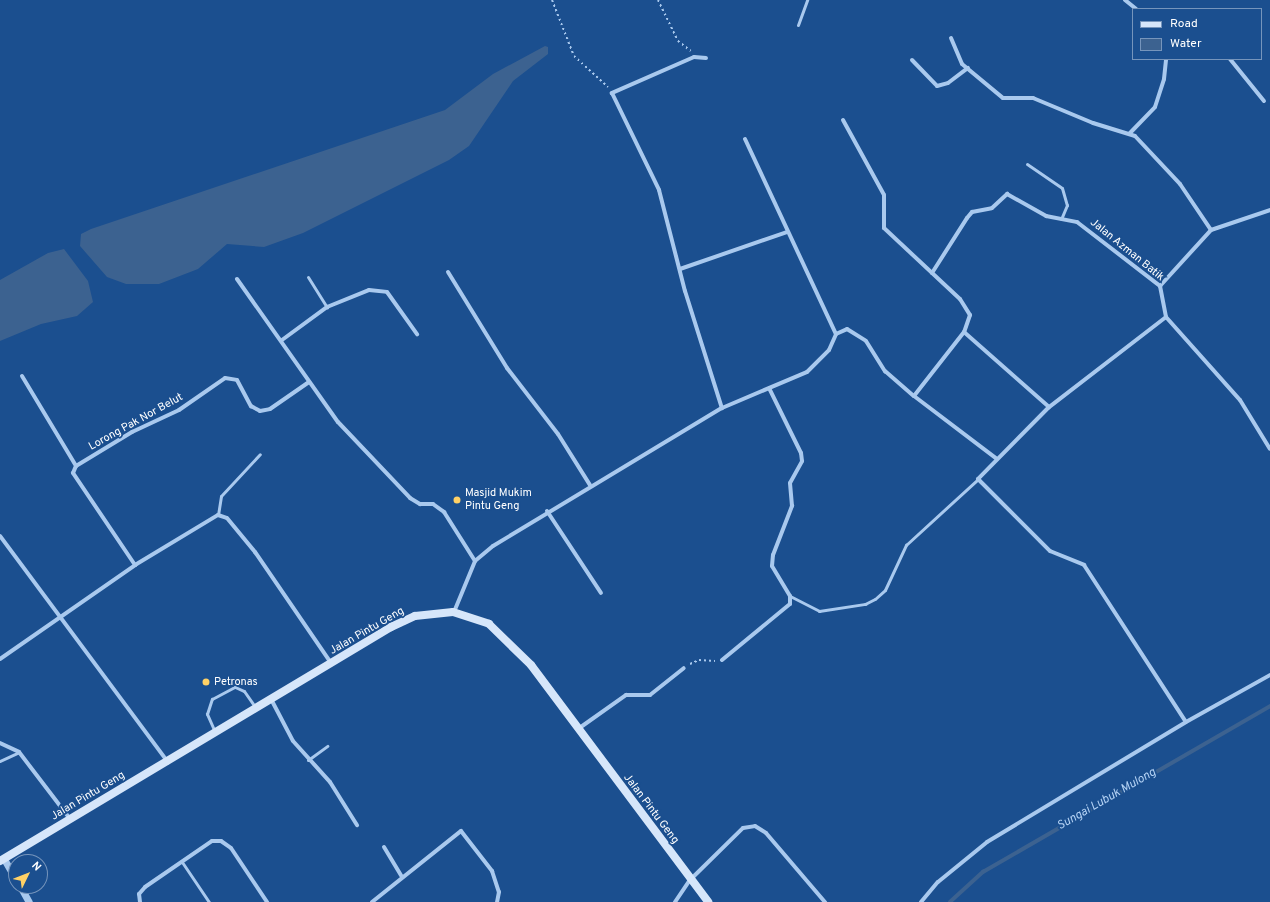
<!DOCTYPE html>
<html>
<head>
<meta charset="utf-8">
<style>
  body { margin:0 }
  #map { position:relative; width:1270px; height:902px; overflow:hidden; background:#1b4f8f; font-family:Overpass,sans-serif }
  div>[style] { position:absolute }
  .water>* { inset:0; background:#3c6290 }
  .stream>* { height:3.5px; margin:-1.75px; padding:0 1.75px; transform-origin:1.75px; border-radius:1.75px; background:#3c6290 }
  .path>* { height:2px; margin-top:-1px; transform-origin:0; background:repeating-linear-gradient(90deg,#a9c9ee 0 2px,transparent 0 5px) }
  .service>* { height:3px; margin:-1.5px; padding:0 1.5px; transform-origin:1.5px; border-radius:1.5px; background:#a9c9ee }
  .minor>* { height:4px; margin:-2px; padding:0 2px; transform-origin:2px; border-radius:2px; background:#a9c9ee }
  .tertiary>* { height:7px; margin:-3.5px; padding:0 3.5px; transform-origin:3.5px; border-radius:3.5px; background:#a9c9ee }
  .secondary>* { height:8px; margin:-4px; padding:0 4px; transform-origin:4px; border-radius:4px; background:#d6e6fa }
  .dots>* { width:11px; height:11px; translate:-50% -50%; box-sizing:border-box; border:2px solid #1b4f8f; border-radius:50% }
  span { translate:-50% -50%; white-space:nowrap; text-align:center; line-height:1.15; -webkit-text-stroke:3.5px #1b4f8f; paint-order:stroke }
  .street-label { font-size:11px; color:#fff }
  .poi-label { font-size:11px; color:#fff }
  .left { translate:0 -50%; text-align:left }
  .water-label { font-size:12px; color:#b5d3f5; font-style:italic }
  .legend { position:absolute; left:1132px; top:8px; width:130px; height:52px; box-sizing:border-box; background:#1b4f8f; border:1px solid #7695bc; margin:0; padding:5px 7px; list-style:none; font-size:12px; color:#fff }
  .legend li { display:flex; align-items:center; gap:8px; height:20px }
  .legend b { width:20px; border:1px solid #7695bc }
  .north { position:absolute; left:8px; top:854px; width:40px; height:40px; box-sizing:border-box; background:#1b4f8f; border:1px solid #7695bc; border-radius:50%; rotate:47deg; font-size:11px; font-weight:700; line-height:16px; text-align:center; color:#fff }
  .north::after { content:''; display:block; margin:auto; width:14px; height:18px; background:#ffd166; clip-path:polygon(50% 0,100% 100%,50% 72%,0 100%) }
</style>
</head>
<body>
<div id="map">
  <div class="water">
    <i style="clip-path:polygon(545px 46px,548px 47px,548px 54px,513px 81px,469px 146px,449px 160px,303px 233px,264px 247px,227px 244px,198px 269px,159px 284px,126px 284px,107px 277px,80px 246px,81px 234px,91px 229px,445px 110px,493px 74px)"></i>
    <i style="clip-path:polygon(64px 249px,88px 281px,93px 302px,77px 316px,41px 324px,0 341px,0 280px,48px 253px)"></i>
  </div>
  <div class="stream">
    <i style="left:950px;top:902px;width:45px;rotate:-42.3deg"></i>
    <i style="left:983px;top:872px;width:332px;rotate:-30deg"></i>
  </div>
  <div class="path">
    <i style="left:552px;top:0;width:60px;rotate:68.6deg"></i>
    <i style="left:574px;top:56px;width:46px;rotate:42.4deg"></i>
    <i style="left:658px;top:0;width:46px;rotate:64deg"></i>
    <i style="left:678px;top:41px;width:16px;rotate:38deg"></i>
    <i style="left:690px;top:664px;width:10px;rotate:-24deg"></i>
    <i style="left:699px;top:660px;width:16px;rotate:4deg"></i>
  </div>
  <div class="service">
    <i style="left:798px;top:25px;width:27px;rotate:-70deg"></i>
    <i style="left:1027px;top:164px;width:42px;rotate:34.4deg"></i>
    <i style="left:1062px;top:188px;width:18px;rotate:74deg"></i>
    <i style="left:1067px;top:205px;width:15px;rotate:113deg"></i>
    <i style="left:308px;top:277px;width:36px;rotate:58deg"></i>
    <i style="left:218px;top:515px;width:19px;rotate:-81deg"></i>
    <i style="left:221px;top:496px;width:57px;rotate:-47.1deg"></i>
    <i style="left:790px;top:596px;width:33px;rotate:27deg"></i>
    <i style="left:819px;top:611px;width:47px;rotate:-8.7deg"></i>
    <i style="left:865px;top:604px;width:11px;rotate:-27deg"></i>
    <i style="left:875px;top:599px;width:13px;rotate:-42deg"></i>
    <i style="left:885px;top:590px;width:50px;rotate:-65deg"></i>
    <i style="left:906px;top:545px;width:98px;rotate:-42.5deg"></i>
    <i style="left:215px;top:732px;width:20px;rotate:-114deg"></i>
    <i style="left:207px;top:714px;width:16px;rotate:-72deg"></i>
    <i style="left:212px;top:699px;width:26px;rotate:-28deg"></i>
    <i style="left:235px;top:687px;width:10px;rotate:24deg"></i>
    <i style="left:244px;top:691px;width:19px;rotate:55deg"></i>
    <i style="left:308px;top:760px;width:24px;rotate:-36deg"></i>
    <i style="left:0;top:761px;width:21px;rotate:-25deg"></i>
    <i style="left:182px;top:862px;width:48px;rotate:56deg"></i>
  </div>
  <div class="minor">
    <i style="left:1125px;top:0;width:14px;rotate:39deg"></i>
    <i style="left:951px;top:38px;width:28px;rotate:67deg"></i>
    <i style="left:962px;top:64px;width:53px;rotate:39.7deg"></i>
    <i style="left:1003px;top:98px;width:30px"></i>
    <i style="left:1033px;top:98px;width:65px;rotate:22.6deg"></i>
    <i style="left:1093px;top:123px;width:44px;rotate:17.2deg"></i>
    <i style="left:1135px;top:136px;width:66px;rotate:46.8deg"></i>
    <i style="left:1180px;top:184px;width:55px;rotate:56deg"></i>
    <i style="left:706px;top:58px;width:12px;rotate:-175deg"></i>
    <i style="left:694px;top:57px;width:90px;rotate:156.3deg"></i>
    <i style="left:612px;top:93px;width:108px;rotate:64.1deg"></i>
    <i style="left:659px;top:190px;width:104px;rotate:75.6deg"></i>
    <i style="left:685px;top:291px;width:123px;rotate:72.5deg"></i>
    <i style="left:1230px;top:59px;width:54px;rotate:51deg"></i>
    <i style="left:912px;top:60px;width:36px;rotate:46deg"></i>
    <i style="left:937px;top:86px;width:11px;rotate:-15deg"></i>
    <i style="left:948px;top:83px;width:25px;rotate:-37deg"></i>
    <i style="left:843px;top:120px;width:85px;rotate:61.3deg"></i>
    <i style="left:884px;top:195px;width:33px;rotate:90deg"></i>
    <i style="left:884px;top:228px;width:104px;rotate:43.1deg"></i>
    <i style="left:960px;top:299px;width:19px;rotate:58deg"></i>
    <i style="left:970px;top:315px;width:18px;rotate:109deg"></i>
    <i style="left:964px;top:332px;width:81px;rotate:128deg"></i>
    <i style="left:1130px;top:133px;width:36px;rotate:-46deg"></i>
    <i style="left:1155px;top:107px;width:29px;rotate:-72deg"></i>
    <i style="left:1164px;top:79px;width:20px;rotate:-84deg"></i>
    <i style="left:745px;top:139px;width:215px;rotate:65deg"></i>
    <i style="left:680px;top:269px;width:113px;rotate:-19.1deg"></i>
    <i style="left:448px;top:272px;width:113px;rotate:58.4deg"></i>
    <i style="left:507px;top:368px;width:83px;rotate:52.3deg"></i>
    <i style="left:558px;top:434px;width:60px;rotate:57.9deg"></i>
    <i style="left:932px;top:273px;width:65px;rotate:-57.5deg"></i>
    <i style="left:967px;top:218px;width:8px;rotate:-50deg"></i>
    <i style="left:972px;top:212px;width:20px;rotate:-11deg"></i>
    <i style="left:992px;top:208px;width:21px;rotate:-43deg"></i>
    <i style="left:1007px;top:194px;width:45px;rotate:29.4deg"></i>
    <i style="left:1046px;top:216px;width:32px;rotate:11deg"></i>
    <i style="left:1077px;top:222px;width:105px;rotate:37.6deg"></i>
    <i style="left:1160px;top:286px;width:32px;rotate:79deg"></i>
    <i style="left:1166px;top:317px;width:111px;rotate:48.3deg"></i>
    <i style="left:1240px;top:400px;width:57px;rotate:58.5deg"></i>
    <i style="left:237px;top:279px;width:175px;rotate:54.8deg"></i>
    <i style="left:338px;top:422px;width:105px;rotate:46.5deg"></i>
    <i style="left:410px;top:498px;width:12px;rotate:31deg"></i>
    <i style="left:420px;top:504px;width:13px"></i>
    <i style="left:433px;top:504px;width:14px;rotate:36deg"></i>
    <i style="left:444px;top:512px;width:58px;rotate:57.7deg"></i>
    <i style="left:1160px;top:286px;width:76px;rotate:-47.7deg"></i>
    <i style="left:1211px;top:230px;width:62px;rotate:-18.7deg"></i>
    <i style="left:1166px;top:317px;width:148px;rotate:142.4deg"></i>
    <i style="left:1049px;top:407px;width:101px;rotate:134.6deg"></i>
    <i style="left:978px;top:479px;width:102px;rotate:45deg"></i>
    <i style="left:1050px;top:551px;width:37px;rotate:22deg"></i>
    <i style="left:1084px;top:565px;width:187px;rotate:57deg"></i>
    <i style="left:964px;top:332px;width:113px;rotate:41.4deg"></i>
    <i style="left:282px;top:340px;width:56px;rotate:-36.3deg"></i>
    <i style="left:327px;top:307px;width:45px;rotate:-22deg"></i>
    <i style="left:369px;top:290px;width:18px;rotate:6deg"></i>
    <i style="left:387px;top:292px;width:52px;rotate:54.5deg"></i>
    <i style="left:22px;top:376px;width:105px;rotate:59deg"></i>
    <i style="left:547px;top:511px;width:98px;rotate:56.6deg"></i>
    <i style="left:0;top:536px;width:282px;rotate:53.4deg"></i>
    <i style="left:135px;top:565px;width:111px;rotate:-124deg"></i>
    <i style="left:73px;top:473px;width:8px;rotate:-67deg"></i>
    <i style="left:76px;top:466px;width:66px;rotate:-31.3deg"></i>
    <i style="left:132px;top:432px;width:52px;rotate:-25.1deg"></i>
    <i style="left:179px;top:410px;width:56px;rotate:-34.8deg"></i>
    <i style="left:225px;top:378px;width:12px;rotate:9deg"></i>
    <i style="left:237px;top:380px;width:30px;rotate:62deg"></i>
    <i style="left:251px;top:406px;width:10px;rotate:29deg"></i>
    <i style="left:260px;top:411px;width:10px;rotate:-11deg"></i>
    <i style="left:270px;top:409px;width:47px;rotate:-34.7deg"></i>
    <i style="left:454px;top:612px;width:55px;rotate:-67.6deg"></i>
    <i style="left:475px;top:561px;width:23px;rotate:-40deg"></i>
    <i style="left:493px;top:546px;width:267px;rotate:-31.1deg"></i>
    <i style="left:722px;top:408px;width:92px;rotate:-23deg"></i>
    <i style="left:807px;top:372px;width:31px;rotate:-45deg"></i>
    <i style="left:829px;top:350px;width:17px;rotate:-66deg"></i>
    <i style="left:836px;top:334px;width:12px;rotate:-24deg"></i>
    <i style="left:847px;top:329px;width:22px;rotate:32deg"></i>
    <i style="left:866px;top:341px;width:36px;rotate:58deg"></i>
    <i style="left:885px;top:371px;width:38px;rotate:41deg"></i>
    <i style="left:914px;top:396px;width:104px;rotate:37.2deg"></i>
    <i style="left:0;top:659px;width:165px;rotate:-34.8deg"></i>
    <i style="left:135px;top:565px;width:97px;rotate:-31.1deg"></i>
    <i style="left:218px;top:515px;width:9px;rotate:18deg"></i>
    <i style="left:227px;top:518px;width:44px;rotate:50.5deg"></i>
    <i style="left:255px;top:552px;width:135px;rotate:55.6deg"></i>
    <i style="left:722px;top:660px;width:88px;rotate:-39.5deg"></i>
    <i style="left:790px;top:604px;width:8px;rotate:-90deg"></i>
    <i style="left:790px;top:596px;width:35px;rotate:-121deg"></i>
    <i style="left:772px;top:566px;width:11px;rotate:-85deg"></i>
    <i style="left:773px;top:555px;width:53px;rotate:-68.8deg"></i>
    <i style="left:792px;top:506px;width:23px;rotate:-95deg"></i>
    <i style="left:790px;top:483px;width:25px;rotate:-61deg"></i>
    <i style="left:802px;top:461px;width:8px;rotate:-97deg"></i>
    <i style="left:801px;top:453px;width:72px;rotate:-116.2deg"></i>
    <i style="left:271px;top:699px;width:47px;rotate:62.4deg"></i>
    <i style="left:293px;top:741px;width:55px;rotate:47.9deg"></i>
    <i style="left:330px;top:782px;width:51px;rotate:57.9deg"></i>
    <i style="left:578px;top:729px;width:59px;rotate:-35.3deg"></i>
    <i style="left:626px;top:695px;width:24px"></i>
    <i style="left:650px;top:695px;width:43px;rotate:-38.5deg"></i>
    <i style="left:0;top:743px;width:21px;rotate:25deg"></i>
    <i style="left:19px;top:752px;width:84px;rotate:52.7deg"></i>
    <i style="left:384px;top:847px;width:35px;rotate:59deg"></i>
    <i style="left:140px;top:902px;width:8px;rotate:-97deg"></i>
    <i style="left:139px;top:894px;width:9px;rotate:-49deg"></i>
    <i style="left:145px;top:887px;width:81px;rotate:-34.5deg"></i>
    <i style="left:212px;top:841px;width:9px"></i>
    <i style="left:221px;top:841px;width:12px;rotate:35deg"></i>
    <i style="left:231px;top:848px;width:65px;rotate:56.3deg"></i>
    <i style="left:372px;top:902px;width:114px;rotate:-38.6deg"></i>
    <i style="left:461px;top:831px;width:51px;rotate:52.2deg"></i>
    <i style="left:492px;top:871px;width:22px;rotate:72deg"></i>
    <i style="left:499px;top:892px;width:10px;rotate:101deg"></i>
    <i style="left:675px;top:902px;width:27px;rotate:-56deg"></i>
    <i style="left:690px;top:880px;width:74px;rotate:-44.5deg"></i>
    <i style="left:743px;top:828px;width:12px;rotate:-9deg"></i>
    <i style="left:755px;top:826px;width:13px;rotate:32deg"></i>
    <i style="left:766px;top:833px;width:91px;rotate:49.5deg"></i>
    <i style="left:921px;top:902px;width:26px;rotate:-50deg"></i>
    <i style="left:938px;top:882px;width:63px;rotate:-39.2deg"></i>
    <i style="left:987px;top:842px;width:232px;rotate:-31.1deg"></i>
    <i style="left:1186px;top:722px;width:96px;rotate:-29.2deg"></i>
  </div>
  <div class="tertiary">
    <i style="left:4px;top:859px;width:24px;rotate:60deg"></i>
    <i style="left:20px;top:886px;width:18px;rotate:61deg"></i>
  </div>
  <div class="secondary">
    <i style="left:0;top:861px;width:456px;rotate:-30.9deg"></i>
    <i style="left:391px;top:627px;width:26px;rotate:-25deg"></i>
    <i style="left:415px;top:616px;width:38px;rotate:-6deg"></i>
    <i style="left:453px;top:612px;width:38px;rotate:18deg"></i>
    <i style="left:489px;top:624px;width:59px;rotate:44.3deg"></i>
    <i style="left:531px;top:665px;width:296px;rotate:53.2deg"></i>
  </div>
  <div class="dots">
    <i style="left:457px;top:500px;background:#ffd166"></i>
    <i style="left:206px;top:682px;background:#ffd166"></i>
  </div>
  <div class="street-label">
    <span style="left:1127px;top:250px;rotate:39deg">Jalan Azman Batik</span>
    <span style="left:136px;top:422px;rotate:-29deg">Lorong Pak Nor Belut</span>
    <span style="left:367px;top:631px;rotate:-30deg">Jalan Pintu Geng</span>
    <span style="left:88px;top:796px;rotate:-31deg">Jalan Pintu Geng</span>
    <span style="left:651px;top:809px;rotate:53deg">Jalan Pintu Geng</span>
  </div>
  <div class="poi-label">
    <span class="left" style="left:465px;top:500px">Masjid Mukim<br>Pintu Geng</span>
    <span class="left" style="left:214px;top:682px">Petronas</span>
  </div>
  <div class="water-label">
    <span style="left:1107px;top:800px;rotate:-30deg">Sungai Lubuk Mulong</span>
  </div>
  <ul class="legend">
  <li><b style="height:5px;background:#d6e6fa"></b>Road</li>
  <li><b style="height:11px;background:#3c6290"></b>Water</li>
  </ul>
  <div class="north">N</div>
</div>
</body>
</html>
